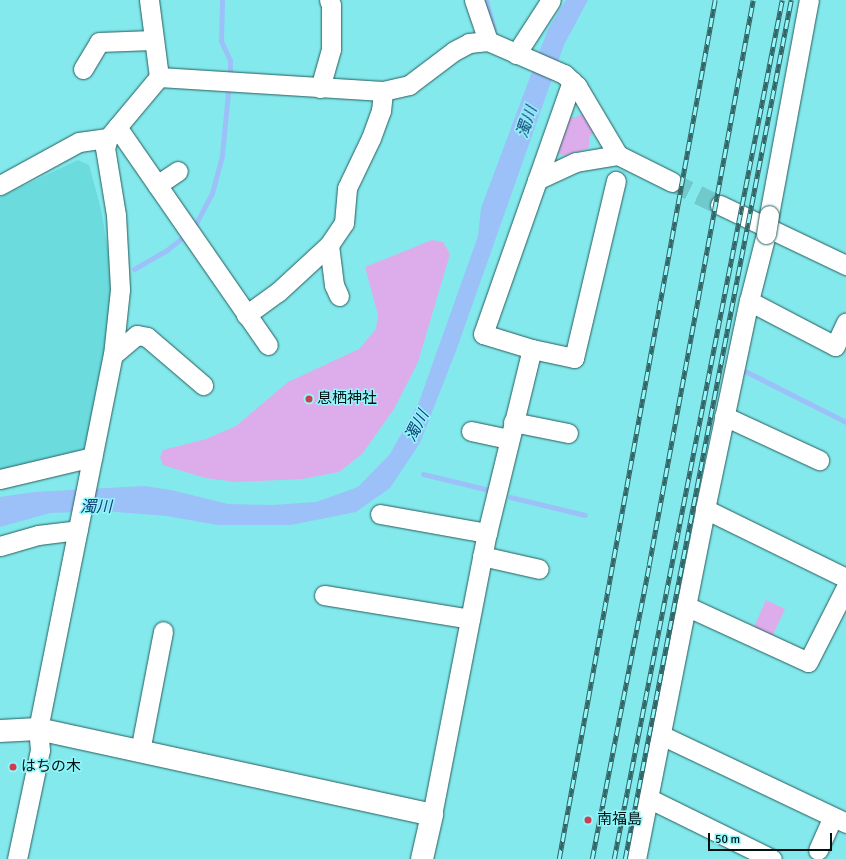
<!DOCTYPE html>
<html>
<head>
<meta charset="utf-8">
<style>
  body { margin:0 }
  #map { position:relative; width:846px; height:859px; overflow:hidden; background:#84e9ec; font-family:Signika,"Noto Sans JP",sans-serif }
  div>[style] { position:absolute }
  .built>* { inset:0; background:#6bdbde }
  .green>* { inset:0; background:#ddadeb }
  .water>* { inset:0; background:#9cc1f8 }
  .stream>* { height:5px; margin:-2.5px; padding:0 2.5px; transform-origin:2.5px; border-radius:2.5px; background:#9cc1f8 }
  .street-tunnel>* { height:19px; margin-top:-9.5px; transform-origin:0; background:repeating-linear-gradient(90deg,#70c9cb 0 19px,transparent 0 29px) }
  .roads { filter:drop-shadow(0 0 1px #265d5e) drop-shadow(0 0 1px #265d5e) }
  .street>* { height:19px; margin:-9.5px; padding:0 9.5px; transform-origin:9.5px; border-radius:9.5px; background:#fff }
  .secondary>* { height:22px; margin:-11px; padding:0 11px; transform-origin:11px; border-radius:11px; background:#fff }
  .rail>* { height:4.5px; margin-top:-2.25px; transform-origin:0; background:repeating-linear-gradient(90deg,#91f7fa 0 9px,#336566 0 18px); box-sizing:border-box; border-block:1px solid #336566 }
  .bridges { filter:drop-shadow(0 0 1px #265d5e) drop-shadow(0 0 1px #265d5e) }
  .street-bridge>* { height:19px; margin:-9.5px; padding:0 9.5px; transform-origin:9.5px; border-radius:9.5px; background:#fff }
  .dots>* { width:11px; height:11px; translate:-50% -50%; box-sizing:border-box; border:2px solid #91f7fa; border-radius:50% }
  span { translate:-50% -50%; white-space:nowrap; text-align:center; line-height:1.15; -webkit-text-stroke:3px #91f7fa; paint-order:stroke }
  .poi-label { font-size:15px; color:#001112 }
  .left { translate:0 -50%; text-align:left }
  .water-label { font-size:16px; color:#123c77; font-style:italic }
  .scale { position:absolute; left:708px; top:833px; width:124px; height:18px; box-sizing:border-box; border:2px solid #001112; border-top:0; padding-left:5px; font-size:12px; line-height:14px; white-space:nowrap; color:#001112; -webkit-text-stroke:3px #91f7fa; paint-order:stroke }
</style>
</head>
<body>
<div id="map">
  <div class="built">
    <i style="clip-path:polygon(78px 160px,89px 165px,101px 209px,111px 269px,113px 299px,92px 427px,84px 449px,0 470px,0 197px)"></i>
  </div>
  <div class="green">
    <i style="clip-path:polygon(584px 113px,594px 133px,589px 137px,589px 148px,563px 156px,556px 151px,568px 117px,576px 117px)"></i>
    <i style="clip-path:polygon(432px 240px,443px 242px,450px 254px,418px 362px,394px 409px,362px 454px,339px 472px,302px 479px,237px 482px,205px 478px,163px 465px,160px 457px,163px 450px,206px 439px,236px 426px,288px 382px,359px 349px,376px 329px,378px 315px,365px 267px)"></i>
    <i style="clip-path:polygon(766px 600px,785px 609px,771px 639px,752px 631px)"></i>
  </div>
  <div class="water">
    <i style="clip-path:polygon(566px 0,588px 0,564px 45px,456px 351px,420px 443px,390px 488px,356px 512px,291px 525px,217px 525px,167px 516px,103px 511px,50px 513px,0 527px,0 497px,34px 492px,144px 486px,171px 490px,228px 504px,272px 505px,316px 502px,358px 487px,390px 454px,419px 402px,478px 236px,481px 208px,548px 29px)"></i>
  </div>
  <div class="stream">
    <i style="left:222px;top:0;width:41px;rotate:91.4deg"></i>
    <i style="left:221px;top:41px;width:21px;rotate:65deg"></i>
    <i style="left:230px;top:60px;width:12px;rotate:90deg"></i>
    <i style="left:486px;top:0;width:31px;rotate:75deg"></i>
    <i style="left:194px;top:227px;width:38px;rotate:-62deg"></i>
    <i style="left:212px;top:193px;width:39px;rotate:-75deg"></i>
    <i style="left:222px;top:155px;width:62px;rotate:-84.5deg"></i>
    <i style="left:134px;top:269px;width:38px;rotate:-30deg"></i>
    <i style="left:167px;top:250px;width:22px;rotate:-39deg"></i>
    <i style="left:745px;top:371px;width:113px;rotate:26.8deg"></i>
    <i style="left:423px;top:474px;width:68px;rotate:13.6deg"></i>
    <i style="left:510px;top:497px;width:77px;rotate:13.5deg"></i>
  </div>
  <div class="street-tunnel">
    <i style="left:672px;top:182px;width:53px;rotate:25.6deg"></i>
  </div>
  <div class="roads">
    <div class="street">
      <i style="left:474px;top:0;width:43px;rotate:71.1deg"></i>
      <i style="left:516px;top:54px;width:64px;rotate:-57.1deg"></i>
      <i style="left:83px;top:69px;width:31px;rotate:-59deg"></i>
      <i style="left:99px;top:42px;width:54px;rotate:-2.1deg"></i>
      <i style="left:159px;top:77px;width:224px;rotate:3.6deg"></i>
      <i style="left:383px;top:91px;width:27px;rotate:-13deg"></i>
      <i style="left:409px;top:85px;width:56px;rotate:-37.1deg"></i>
      <i style="left:454px;top:51px;width:17px;rotate:-28deg"></i>
      <i style="left:469px;top:43px;width:19px;rotate:-6deg"></i>
      <i style="left:488px;top:41px;width:83px;rotate:23.5deg"></i>
      <i style="left:564px;top:74px;width:18px;rotate:43deg"></i>
      <i style="left:577px;top:86px;width:80px;rotate:59.3deg"></i>
      <i style="left:618px;top:155px;width:60px;rotate:26.6deg"></i>
      <i style="left:320px;top:88px;width:41px;rotate:-74.2deg"></i>
      <i style="left:331px;top:49px;width:44px;rotate:-90deg"></i>
      <i style="left:331px;top:5px;width:5px;rotate:-112deg"></i>
      <i style="left:117px;top:127px;width:265px;rotate:55.3deg"></i>
      <i style="left:537px;top:180px;width:43px;rotate:-24.8deg"></i>
      <i style="left:576px;top:162px;width:43px;rotate:-9.5deg"></i>
      <i style="left:0;top:185px;width:90px;rotate:-28.6deg"></i>
      <i style="left:79px;top:142px;width:29px;rotate:-8deg"></i>
      <i style="left:157px;top:185px;width:25px;rotate:-34deg"></i>
      <i style="left:720px;top:205px;width:140px;rotate:25.5deg"></i>
      <i style="left:769px;top:215px;width:219px;rotate:-79.5deg"></i>
      <i style="left:339px;top:296px;width:12px;rotate:-114deg"></i>
      <i style="left:334px;top:285px;width:40px;rotate:-97.1deg"></i>
      <i style="left:329px;top:245px;width:27px;rotate:-56deg"></i>
      <i style="left:344px;top:223px;width:35px;rotate:-85deg"></i>
      <i style="left:347px;top:188px;width:55px;rotate:-64.4deg"></i>
      <i style="left:371px;top:138px;width:29px;rotate:-70deg"></i>
      <i style="left:381px;top:111px;width:20px;rotate:-84deg"></i>
      <i style="left:749px;top:301px;width:97px;rotate:27.6deg"></i>
      <i style="left:835px;top:346px;width:26px;rotate:-65deg"></i>
      <i style="left:246px;top:315px;width:39px;rotate:-36deg"></i>
      <i style="left:278px;top:292px;width:69px;rotate:-42.7deg"></i>
      <i style="left:532px;top:349px;width:43px;rotate:12.1deg"></i>
      <i style="left:574px;top:358px;width:182px;rotate:-76.7deg"></i>
      <i style="left:113px;top:355px;width:31px;rotate:-40deg"></i>
      <i style="left:137px;top:335px;width:10px;rotate:11deg"></i>
      <i style="left:147px;top:337px;width:74px;rotate:40.6deg"></i>
      <i style="left:724px;top:416px;width:105px;rotate:24.9deg"></i>
      <i style="left:513px;top:422px;width:56px;rotate:11.3deg"></i>
      <i style="left:471px;top:431px;width:39px;rotate:12deg"></i>
      <i style="left:0;top:479px;width:95px;rotate:-13.4deg"></i>
      <i style="left:705px;top:509px;width:157px;rotate:26.1deg"></i>
      <i style="left:380px;top:514px;width:109px;rotate:10.1deg"></i>
      <i style="left:0;top:546px;width:40px;rotate:-16deg"></i>
      <i style="left:38px;top:535px;width:40px;rotate:-7.1deg"></i>
      <i style="left:482px;top:556px;width:58px;rotate:12.8deg"></i>
      <i style="left:324px;top:595px;width:148px;rotate:9.3deg"></i>
      <i style="left:686px;top:606px;width:134px;rotate:24.7deg"></i>
      <i style="left:808px;top:662px;width:84px;rotate:-63.1deg"></i>
      <i style="left:661px;top:735px;width:205px;rotate:25.4deg"></i>
      <i style="left:140px;top:751px;width:122px;rotate:-79.1deg"></i>
      <i style="left:648px;top:798px;width:138px;rotate:26.2deg"></i>
      <i style="left:432px;top:815px;width:287px;rotate:-79deg"></i>
      <i style="left:487px;top:533px;width:189px;rotate:-76.3deg"></i>
      <i style="left:532px;top:349px;width:51px;rotate:-163deg"></i>
      <i style="left:483px;top:334px;width:268px;rotate:-70.6deg"></i>
      <i style="left:818px;top:850px;width:36px;rotate:-66deg"></i>
      <i style="left:17px;top:859px;width:111px;rotate:-78.1deg"></i>
      <i style="left:40px;top:750px;width:21px;rotate:-95deg"></i>
      <i style="left:38px;top:729px;width:381px;rotate:-78.7deg"></i>
      <i style="left:113px;top:355px;width:66px;rotate:-83.9deg"></i>
      <i style="left:120px;top:289px;width:74px;rotate:-93.1deg"></i>
      <i style="left:116px;top:215px;width:68px;rotate:-99.3deg"></i>
      <i style="left:105px;top:148px;width:10px;rotate:-73deg"></i>
      <i style="left:108px;top:138px;width:80px;rotate:-50.1deg"></i>
      <i style="left:159px;top:77px;width:78px;rotate:-97.4deg"></i>
      <i style="left:636px;top:859px;width:357px;rotate:-78.8deg"></i>
      <i style="left:705px;top:509px;width:213px;rotate:-78.1deg"></i>
      <i style="left:749px;top:301px;width:69px;rotate:-75.8deg"></i>
    </div>
    <div class="secondary">
      <i style="left:0;top:731px;width:38px;rotate:-3deg"></i>
      <i style="left:38px;top:729px;width:403px;rotate:12.3deg"></i>
      <i style="left:432px;top:815px;width:45px;rotate:102.8deg"></i>
    </div>
  </div>
  <div class="rail">
    <i style="left:559px;top:859px;width:873px;rotate:-79.71deg"></i>
    <i style="left:592px;top:859px;width:299px;rotate:-79deg"></i>
    <i style="left:649px;top:565px;width:574px;rotate:-79.57deg"></i>
    <i style="left:614px;top:859px;width:875px;rotate:-78.93deg"></i>
    <i style="left:625px;top:859px;width:875px;rotate:-79.06deg"></i>
  </div>
  <div class="bridges">
    <div class="street-bridge">
      <i style="left:766px;top:234px;width:19px;rotate:-81deg"></i>
    </div>
  </div>
  <div class="dots">
    <i style="left:309px;top:399px;background:#cf3e50"></i>
    <i style="left:13px;top:767px;background:#cf3e50"></i>
    <i style="left:588px;top:820px;background:#cf3e50"></i>
  </div>
  <div class="poi-label">
    <span class="left" style="left:317px;top:399px">息栖神社</span>
    <span class="left" style="left:21px;top:767px">はちの木</span>
    <span class="left" style="left:597px;top:820px">南福島</span>
  </div>
  <div class="water-label">
    <span style="left:527px;top:122px;rotate:-71deg">濁川</span>
    <span style="left:417px;top:426px;rotate:-62deg">濁川</span>
    <span style="left:96px;top:507px">濁川</span>
  </div>
  <div class="scale">50 m</div>
</div>
</body>
</html>
